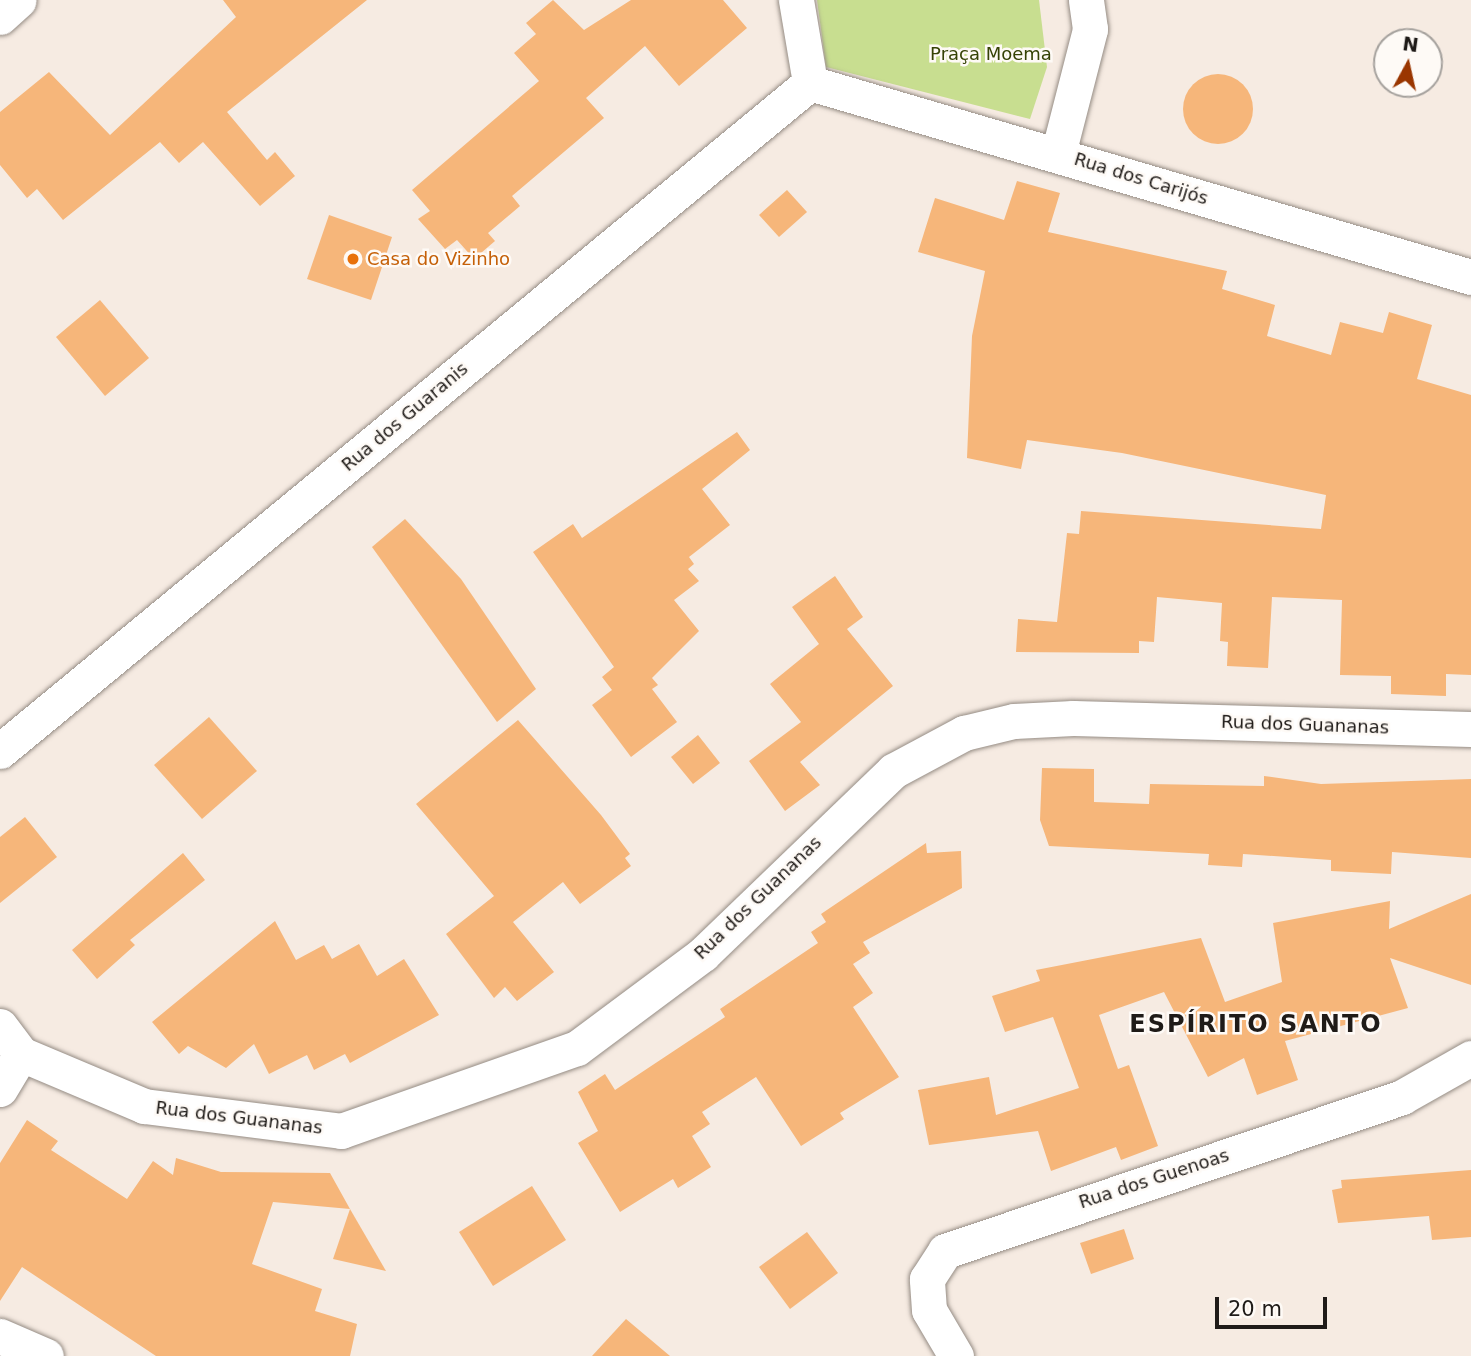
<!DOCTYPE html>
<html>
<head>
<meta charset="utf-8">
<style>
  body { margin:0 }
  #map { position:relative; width:1471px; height:1356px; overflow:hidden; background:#f6ebe2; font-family:"DejaVu Sans",sans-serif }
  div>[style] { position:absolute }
  .green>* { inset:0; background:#c8de90 }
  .building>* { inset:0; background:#f6b67a }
  .round { border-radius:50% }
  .roads { filter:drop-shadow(0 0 2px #958c84) drop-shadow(0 0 2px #958c84) }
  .minor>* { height:35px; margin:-17.5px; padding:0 17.5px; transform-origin:17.5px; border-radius:17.5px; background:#fff }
  .dots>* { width:19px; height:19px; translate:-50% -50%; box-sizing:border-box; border:4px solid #fefaf6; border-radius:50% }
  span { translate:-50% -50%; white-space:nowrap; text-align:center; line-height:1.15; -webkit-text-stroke:5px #fefaf6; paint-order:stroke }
  .park-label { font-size:18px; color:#354205 }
  .street-label { font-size:18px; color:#1f1b18 }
  .food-label { font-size:18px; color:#c56008 }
  .left { translate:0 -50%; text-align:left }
  .district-label { font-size:24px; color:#1f1b18; font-weight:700; letter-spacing:2px }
  .north { position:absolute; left:1373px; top:28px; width:70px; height:70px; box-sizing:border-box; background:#fefaf6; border:2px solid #a5a19d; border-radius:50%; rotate:8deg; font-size:19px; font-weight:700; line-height:28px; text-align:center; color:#1f1b18 }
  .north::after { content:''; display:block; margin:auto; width:24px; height:32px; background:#9a3600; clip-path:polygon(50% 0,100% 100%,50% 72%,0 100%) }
  .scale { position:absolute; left:1215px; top:1297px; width:112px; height:32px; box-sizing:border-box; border:4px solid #1f1b18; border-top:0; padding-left:9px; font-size:21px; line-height:24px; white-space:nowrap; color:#1f1b18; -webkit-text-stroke:5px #fefaf6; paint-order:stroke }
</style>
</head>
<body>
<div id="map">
  <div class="green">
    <i style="clip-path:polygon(817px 0,1039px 0,1047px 67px,1030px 119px,826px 67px)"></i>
  </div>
  <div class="building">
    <i style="clip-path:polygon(223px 0,367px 0,227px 112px,267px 160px,275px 152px,295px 176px,260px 206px,203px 142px,179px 163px,160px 142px,63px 220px,37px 189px,27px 198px,0 165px,0 112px,49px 72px,110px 135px,236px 17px)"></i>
    <i style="clip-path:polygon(553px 0,584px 30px,631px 0,723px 0,747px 28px,679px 86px,645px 46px,586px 98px,604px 118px,512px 196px,520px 206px,488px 233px,495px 241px,474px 259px,457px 240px,445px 249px,418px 219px,430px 211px,412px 190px,539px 81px,514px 53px,536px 34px,526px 23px)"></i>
    <i class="round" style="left:1183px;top:74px;width:70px;height:70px"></i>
    <i style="clip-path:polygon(1017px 181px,1060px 193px,1048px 232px,1227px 271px,1222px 289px,1275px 305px,1267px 336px,1331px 355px,1340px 322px,1383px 333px,1389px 312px,1432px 325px,1417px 379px,1471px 395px,1471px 675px,1446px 674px,1446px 696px,1391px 694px,1391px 676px,1340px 675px,1342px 600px,1272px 597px,1268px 668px,1227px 666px,1228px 642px,1220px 641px,1222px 603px,1157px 597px,1154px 642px,1139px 641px,1139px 653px,1016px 652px,1018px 619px,1057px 622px,1067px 533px,1079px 534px,1081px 511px,1321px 529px,1326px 495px,1122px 453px,1027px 440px,1021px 469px,967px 458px,972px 336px,985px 271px,918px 252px,935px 198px,1004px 220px)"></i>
    <i style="clip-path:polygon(787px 190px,807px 212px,779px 237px,759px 215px)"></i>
    <i style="clip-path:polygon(329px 215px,392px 237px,371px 300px,307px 279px)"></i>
    <i style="clip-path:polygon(100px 300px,149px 358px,105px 396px,56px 337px)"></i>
    <i style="clip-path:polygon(737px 432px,750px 450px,702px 489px,730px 525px,689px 557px,694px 564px,688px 569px,699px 581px,674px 600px,699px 631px,652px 678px,658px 685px,652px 689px,677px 722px,631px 757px,592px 705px,612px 690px,602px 677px,614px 667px,533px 552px,573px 524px,582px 538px)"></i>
    <i style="clip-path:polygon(405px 519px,461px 579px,536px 689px,497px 722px,372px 547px)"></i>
    <i style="clip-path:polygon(835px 576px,863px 617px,847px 629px,893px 686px,800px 762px,820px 785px,785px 811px,749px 761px,801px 722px,770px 684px,819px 644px,792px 607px)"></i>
    <i style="clip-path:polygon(209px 717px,257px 771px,202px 819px,154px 765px)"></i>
    <i style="clip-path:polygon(518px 720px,601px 815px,630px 854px,625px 858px,631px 866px,580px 904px,563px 882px,513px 922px,554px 972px,517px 1001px,505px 987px,494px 998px,446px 934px,494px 896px,416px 804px)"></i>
    <i style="clip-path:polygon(698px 735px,720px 763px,693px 784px,671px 757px)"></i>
    <i style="clip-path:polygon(1042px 768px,1094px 769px,1094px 802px,1149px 804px,1150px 784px,1264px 786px,1264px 776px,1321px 784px,1471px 779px,1471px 858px,1392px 852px,1391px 874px,1331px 871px,1331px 860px,1243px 854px,1242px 867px,1208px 865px,1209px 854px,1049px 846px,1040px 820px)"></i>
    <i style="clip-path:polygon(25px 817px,57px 857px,0 903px,0 837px)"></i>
    <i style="clip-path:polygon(926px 843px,927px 853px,961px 851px,962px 888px,863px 942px,870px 953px,853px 964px,873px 993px,853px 1007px,899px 1077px,840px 1113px,844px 1119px,801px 1146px,756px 1077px,702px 1112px,710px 1124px,692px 1136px,711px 1167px,678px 1188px,673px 1179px,620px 1212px,578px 1143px,598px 1131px,578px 1092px,605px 1074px,615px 1090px,725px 1017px,720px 1009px,818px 943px,811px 932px,826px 922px,821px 914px)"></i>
    <i style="clip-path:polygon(183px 853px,205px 880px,130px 940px,135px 945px,97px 979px,72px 950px)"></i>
    <i style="clip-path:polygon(1471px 894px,1471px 985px,1390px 958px,1408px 1008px,1285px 1041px,1298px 1080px,1257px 1095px,1244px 1058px,1208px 1077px,1164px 992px,1099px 1015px,1118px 1069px,1129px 1065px,1158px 1146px,1121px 1160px,1116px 1147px,1051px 1171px,1038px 1131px,929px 1145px,918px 1090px,989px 1077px,996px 1115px,1079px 1088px,1053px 1017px,1005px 1032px,992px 996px,1040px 981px,1036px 970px,1201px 938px,1225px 1002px,1282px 982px,1273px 923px,1390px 901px,1389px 929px)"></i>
    <i style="clip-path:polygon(275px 921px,296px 960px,324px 945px,332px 959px,359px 944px,377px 976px,404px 959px,439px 1015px,350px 1063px,345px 1054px,314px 1070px,307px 1055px,269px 1074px,254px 1044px,226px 1068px,188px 1046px,179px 1054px,152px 1022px)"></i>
    <i style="clip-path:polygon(27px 1120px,58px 1141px,51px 1150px,127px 1199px,153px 1161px,173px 1175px,176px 1158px,221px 1172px,330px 1173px,350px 1209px,273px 1202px,252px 1264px,322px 1289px,315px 1311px,357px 1324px,350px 1356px,156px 1356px,22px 1267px,0 1301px,0 1163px)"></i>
    <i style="clip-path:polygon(1471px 1170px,1471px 1237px,1432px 1240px,1429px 1216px,1338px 1223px,1332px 1190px,1342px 1188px,1341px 1180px)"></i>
    <i style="clip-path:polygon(532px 1186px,566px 1240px,493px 1286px,459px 1232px)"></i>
    <i style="clip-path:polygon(350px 1209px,386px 1271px,333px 1259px)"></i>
    <i style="clip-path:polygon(1124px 1229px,1134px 1259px,1091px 1274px,1080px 1243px)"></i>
    <i style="clip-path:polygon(807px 1232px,838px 1273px,790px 1309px,759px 1267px)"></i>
    <i style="clip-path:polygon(626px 1319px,670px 1356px,592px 1356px)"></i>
  </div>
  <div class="roads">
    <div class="minor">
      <i style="left:796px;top:0;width:84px;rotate:80.4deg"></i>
      <i style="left:0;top:17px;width:25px;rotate:-42deg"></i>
      <i style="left:810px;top:83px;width:689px;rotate:16.36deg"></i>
      <i style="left:1058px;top:154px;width:129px;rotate:-75.6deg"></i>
      <i style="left:1090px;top:29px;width:29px;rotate:-98deg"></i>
      <i style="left:0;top:751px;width:1050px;rotate:-39.51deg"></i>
      <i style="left:0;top:1026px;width:35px;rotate:53deg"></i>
      <i style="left:21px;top:1054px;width:134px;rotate:22.9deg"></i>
      <i style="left:144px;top:1106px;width:199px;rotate:7.2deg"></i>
      <i style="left:341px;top:1131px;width:250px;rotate:-19.4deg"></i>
      <i style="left:577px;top:1048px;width:157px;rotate:-36.7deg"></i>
      <i style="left:703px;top:954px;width:264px;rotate:-43.9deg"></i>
      <i style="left:893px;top:771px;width:81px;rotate:-28.2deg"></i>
      <i style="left:964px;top:733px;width:51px;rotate:-13.5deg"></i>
      <i style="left:1014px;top:721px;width:59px;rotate:-2.9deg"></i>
      <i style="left:1073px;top:718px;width:398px;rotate:1.6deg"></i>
      <i style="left:0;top:1089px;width:41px;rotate:-59deg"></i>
      <i style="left:0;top:1336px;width:50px;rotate:23.5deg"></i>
      <i style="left:956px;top:1356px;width:53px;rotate:-120.4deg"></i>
      <i style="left:929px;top:1310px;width:31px;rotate:-94deg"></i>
      <i style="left:927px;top:1279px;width:33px;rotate:-57deg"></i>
      <i style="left:945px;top:1251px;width:482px;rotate:-18.6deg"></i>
      <i style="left:1402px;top:1097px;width:79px;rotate:-29.5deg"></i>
    </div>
  </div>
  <div class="dots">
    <i style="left:353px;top:259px;background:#e8710a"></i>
  </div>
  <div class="park-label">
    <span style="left:991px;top:54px">Praça Moema</span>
  </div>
  <div class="street-label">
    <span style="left:1141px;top:179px;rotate:17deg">Rua dos Carijós</span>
    <span style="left:405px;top:417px;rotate:-40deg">Rua dos Guaranis</span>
    <span style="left:1305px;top:725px;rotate:2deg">Rua dos Guananas</span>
    <span style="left:758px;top:898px;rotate:-44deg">Rua dos Guananas</span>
    <span style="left:239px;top:1118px;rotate:7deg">Rua dos Guananas</span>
    <span style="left:1154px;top:1179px;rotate:-18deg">Rua dos Guenoas</span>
  </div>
  <div class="food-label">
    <span class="left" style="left:367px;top:259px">Casa do Vizinho</span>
  </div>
  <div class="district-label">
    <span style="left:1256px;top:1025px">ESPÍRITO SANTO</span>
  </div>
  <div class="north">N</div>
  <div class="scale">20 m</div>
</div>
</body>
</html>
